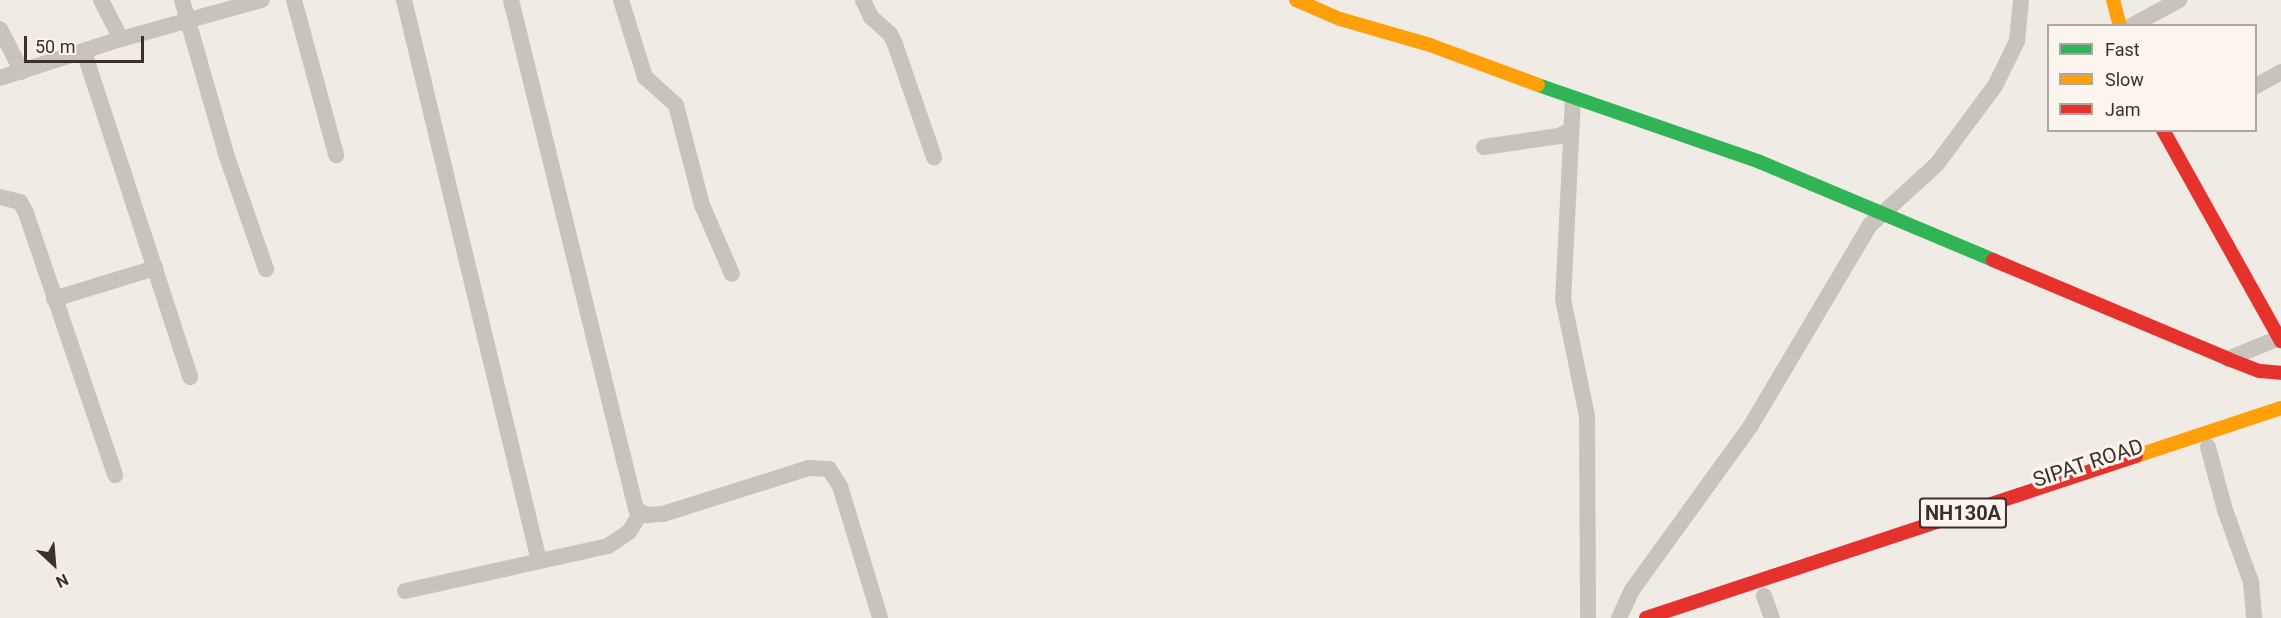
<!DOCTYPE html>
<html>
<head>
<meta charset="utf-8">
<style>
  body { margin:0 }
  #map { position:relative; width:2281px; height:618px; overflow:hidden; background:#f0ebe5; font-family:Roboto,sans-serif }
  div>[style] { position:absolute }
  .street>* { height:16px; margin:-8px; padding:0 8px; transform-origin:8px; border-radius:8px; background:#c9c3be }
  .fast>* { height:14px; margin:-7px; padding:0 7px; transform-origin:7px; border-radius:7px; background:#30b455 }
  .slow>* { height:14px; margin:-7px; padding:0 7px; transform-origin:7px; border-radius:7px; background:#ff9f0a }
  .jam>* { height:14px; margin:-7px; padding:0 7px; transform-origin:7px; border-radius:7px; background:#e5322d }
  span { translate:-50% -50%; white-space:nowrap; text-align:center; line-height:1.15; -webkit-text-stroke:6px #fbf5ee; paint-order:stroke }
  .shield-label span { padding:2px 4px; background:#fbf5ee; border:2px solid; border-radius:4px; -webkit-text-stroke-width:0 }
  .shield-label { font-size:20px; color:#3b302b; font-weight:700 }
  .street-label { font-size:21px; color:#3b302b }
  .legend { position:absolute; left:2047px; top:24px; width:210px; height:108px; box-sizing:border-box; background:#fbf5ee; border:2px solid #aea6a0; margin:0; padding:8px 10px; list-style:none; font-size:18px; color:#3b302b }
  .legend li { display:flex; align-items:center; gap:12px; height:30px }
  .legend b { width:30px; border:2px solid #aea6a0 }
  .north { position:absolute; left:24px; top:534px; width:60px; height:60px; -webkit-text-stroke:4px #fbf5ee; paint-order:stroke; rotate:154deg; font-size:16px; font-weight:700; line-height:24px; text-align:center; color:#3b302b }
  .north::after { content:''; display:block; margin:auto; width:21px; height:27px; background:#3b302b; clip-path:polygon(50% 0,100% 100%,50% 72%,0 100%) }
  .scale { position:absolute; left:24px; top:36px; width:120px; height:27px; box-sizing:border-box; border:3px solid #3b302b; border-top:0; padding-left:8px; font-size:18px; line-height:21px; white-space:nowrap; color:#3b302b; -webkit-text-stroke:4px #fbf5ee; paint-order:stroke }
</style>
</head>
<body>
<div id="map">
  <div class="street">
    <i style="left:101px;top:0;width:44px;rotate:62.9deg"></i>
    <i style="left:182px;top:0;width:163px;rotate:74deg"></i>
    <i style="left:227px;top:157px;width:119px;rotate:70.8deg"></i>
    <i style="left:294px;top:0;width:161px;rotate:74.8deg"></i>
    <i style="left:404px;top:0;width:577px;rotate:76.47deg"></i>
    <i style="left:511px;top:0;width:524px;rotate:76.2deg"></i>
    <i style="left:636px;top:509px;width:13px;rotate:29deg"></i>
    <i style="left:647px;top:515px;width:16px;rotate:-4deg"></i>
    <i style="left:663px;top:514px;width:153px;rotate:-17.5deg"></i>
    <i style="left:809px;top:468px;width:20px;rotate:3deg"></i>
    <i style="left:829px;top:469px;width:20px;rotate:57deg"></i>
    <i style="left:840px;top:486px;width:138px;rotate:73.1deg"></i>
    <i style="left:621px;top:0;width:81px;rotate:72.7deg"></i>
    <i style="left:645px;top:77px;width:42px;rotate:42.1deg"></i>
    <i style="left:676px;top:105px;width:103px;rotate:75.4deg"></i>
    <i style="left:702px;top:205px;width:75px;rotate:66.5deg"></i>
    <i style="left:863px;top:0;width:19px;rotate:65deg"></i>
    <i style="left:871px;top:17px;width:25px;rotate:42deg"></i>
    <i style="left:890px;top:34px;width:11px;rotate:63deg"></i>
    <i style="left:895px;top:44px;width:120px;rotate:71deg"></i>
    <i style="left:2131px;top:26px;width:55px;rotate:-28.4deg"></i>
    <i style="left:0;top:29px;width:48px;rotate:62.9deg"></i>
    <i style="left:84px;top:52px;width:342px;rotate:71.9deg"></i>
    <i style="left:0;top:78px;width:127px;rotate:-17.9deg"></i>
    <i style="left:121px;top:39px;width:146px;rotate:-15.5deg"></i>
    <i style="left:2256px;top:86px;width:29px;rotate:-29deg"></i>
    <i style="left:1573px;top:98px;width:201px;rotate:92.8deg"></i>
    <i style="left:1563px;top:299px;width:119px;rotate:78.4deg"></i>
    <i style="left:1587px;top:416px;width:202px;rotate:89.7deg"></i>
    <i style="left:1484px;top:147px;width:76px;rotate:-8.3deg"></i>
    <i style="left:1559px;top:136px;width:11px;rotate:-27deg"></i>
    <i style="left:0;top:197px;width:21px;rotate:14deg"></i>
    <i style="left:20px;top:202px;width:13px;rotate:61deg"></i>
    <i style="left:26px;top:213px;width:277px;rotate:71.2deg"></i>
    <i style="left:54px;top:299px;width:106px;rotate:-17.1deg"></i>
    <i style="left:2228px;top:359px;width:55px;rotate:-22.4deg"></i>
    <i style="left:2208px;top:447px;width:65px;rotate:74.9deg"></i>
    <i style="left:2225px;top:510px;width:77px;rotate:70.1deg"></i>
    <i style="left:2251px;top:582px;width:36px;rotate:85deg"></i>
    <i style="left:405px;top:591px;width:208px;rotate:-12.5deg"></i>
    <i style="left:608px;top:546px;width:25px;rotate:-34deg"></i>
    <i style="left:629px;top:532px;width:22px;rotate:-58deg"></i>
    <i style="left:1764px;top:596px;width:23px;rotate:70deg"></i>
    <i style="left:1619px;top:618px;width:31px;rotate:-65deg"></i>
    <i style="left:1632px;top:590px;width:201px;rotate:-54.1deg"></i>
    <i style="left:1750px;top:427px;width:235px;rotate:-59.3deg"></i>
    <i style="left:1870px;top:225px;width:91px;rotate:-42.3deg"></i>
    <i style="left:1937px;top:164px;width:97px;rotate:-53.4deg"></i>
    <i style="left:1995px;top:86px;width:50px;rotate:-63.9deg"></i>
    <i style="left:2017px;top:41px;width:41px;rotate:-84.4deg"></i>
  </div>
  <div class="fast">
    <i style="left:1538px;top:85px;width:235px;rotate:19.1deg"></i>
    <i style="left:1760px;top:162px;width:253px;rotate:22.8deg"></i>
  </div>
  <div class="slow">
    <i style="left:1296px;top:0;width:48px;rotate:23.4deg"></i>
    <i style="left:1340px;top:19px;width:94px;rotate:16.1deg"></i>
    <i style="left:1430px;top:45px;width:115px;rotate:20.3deg"></i>
    <i style="left:2113px;top:0;width:27px;rotate:75deg"></i>
    <i style="left:2136px;top:456px;width:153px;rotate:-18.3deg"></i>
  </div>
  <div class="jam">
    <i style="left:2163px;top:130px;width:242px;rotate:60.8deg"></i>
    <i style="left:1993px;top:260px;width:255px;rotate:22.8deg"></i>
    <i style="left:2228px;top:359px;width:34px;rotate:21deg"></i>
    <i style="left:2260px;top:371px;width:21px;rotate:5deg"></i>
    <i style="left:1646px;top:618px;width:516px;rotate:-18.29deg"></i>
  </div>
  <div class="shield-label">
    <span style="left:1963px;top:513px">NH130A</span>
  </div>
  <div class="street-label">
    <span style="left:2088px;top:463px;rotate:-18deg">SIPAT ROAD</span>
  </div>
  <ul class="legend">
  <li><b style="height:8px;background:#30b455"></b>Fast</li>
  <li><b style="height:8px;background:#ff9f0a"></b>Slow</li>
  <li><b style="height:8px;background:#e5322d"></b>Jam</li>
  </ul>
  <div class="north">N</div>
  <div class="scale">50 m</div>
</div>
</body>
</html>
